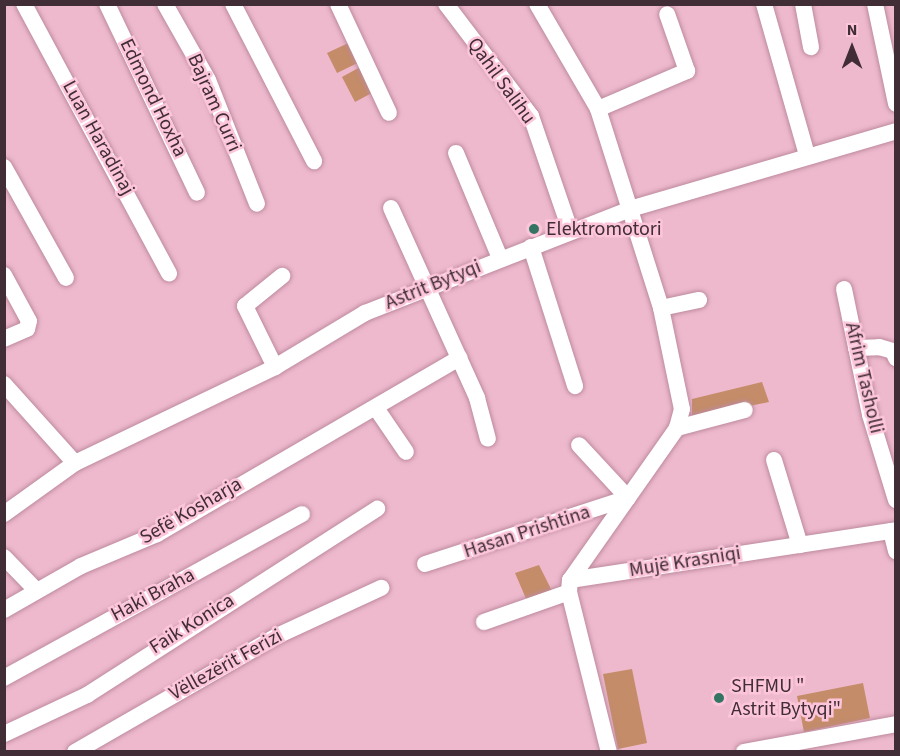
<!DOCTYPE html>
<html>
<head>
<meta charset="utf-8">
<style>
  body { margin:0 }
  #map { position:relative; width:900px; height:756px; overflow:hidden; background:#eeb9cd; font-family:"Source Sans 3",sans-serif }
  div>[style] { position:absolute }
  .green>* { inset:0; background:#c48c69 }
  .roads { filter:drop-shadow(0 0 2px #bd8a9e) drop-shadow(0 0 2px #bd8a9e) }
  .minor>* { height:16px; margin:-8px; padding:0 8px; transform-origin:8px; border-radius:8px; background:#fff }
  .dots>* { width:16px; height:16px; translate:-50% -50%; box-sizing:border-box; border:3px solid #fcc5da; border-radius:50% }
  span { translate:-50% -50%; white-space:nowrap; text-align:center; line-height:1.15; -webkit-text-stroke:5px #fcc5da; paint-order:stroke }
  .street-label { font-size:20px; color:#412d35 }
  .poi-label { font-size:20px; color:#412d35 }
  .left { translate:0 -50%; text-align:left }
  .frame { position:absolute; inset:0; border:6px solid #412d35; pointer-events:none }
  .north { position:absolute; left:822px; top:18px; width:60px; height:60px; -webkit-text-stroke:4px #fcc5da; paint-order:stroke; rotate:0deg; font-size:16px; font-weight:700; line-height:24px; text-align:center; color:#412d35 }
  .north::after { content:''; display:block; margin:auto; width:21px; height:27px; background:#412d35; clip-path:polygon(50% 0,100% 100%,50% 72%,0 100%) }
</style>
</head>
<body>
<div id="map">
  <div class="green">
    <i style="clip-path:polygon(359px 38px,370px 57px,337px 73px,327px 53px)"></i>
    <i style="clip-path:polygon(371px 61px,383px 87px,355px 102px,342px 77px)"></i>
    <i style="clip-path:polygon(762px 382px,769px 402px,692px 418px,692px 399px)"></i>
    <i style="clip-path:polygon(539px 565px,552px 591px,527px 601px,515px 573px)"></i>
    <i style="clip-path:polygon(632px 669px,647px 743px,618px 749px,603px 674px)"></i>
    <i style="clip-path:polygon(863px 683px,870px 718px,804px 732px,797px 696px)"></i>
  </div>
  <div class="roads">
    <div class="minor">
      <i style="left:24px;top:4px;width:306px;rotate:61.7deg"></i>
      <i style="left:107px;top:4px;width:209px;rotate:64.5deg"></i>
      <i style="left:165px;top:4px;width:87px;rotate:60.5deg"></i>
      <i style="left:208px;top:80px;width:133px;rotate:68.4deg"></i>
      <i style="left:233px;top:4px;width:177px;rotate:62.7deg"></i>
      <i style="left:338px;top:4px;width:120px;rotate:64.9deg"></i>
      <i style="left:446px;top:4px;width:141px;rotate:52.8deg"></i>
      <i style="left:531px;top:116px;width:120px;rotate:71.1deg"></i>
      <i style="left:537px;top:4px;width:121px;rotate:59.8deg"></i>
      <i style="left:598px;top:109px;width:209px;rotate:72.4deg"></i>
      <i style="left:661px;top:308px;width:103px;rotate:78.3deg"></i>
      <i style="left:682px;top:409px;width:20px;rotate:105deg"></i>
      <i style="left:677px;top:428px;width:186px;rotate:125.1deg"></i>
      <i style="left:570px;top:580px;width:12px;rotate:95deg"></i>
      <i style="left:569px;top:592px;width:165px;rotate:76deg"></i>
      <i style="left:764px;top:4px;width:157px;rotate:74.1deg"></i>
      <i style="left:803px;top:4px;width:44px;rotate:79.5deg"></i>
      <i style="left:875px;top:4px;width:102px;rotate:78.1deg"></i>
      <i style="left:598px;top:109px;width:97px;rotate:-23.1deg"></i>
      <i style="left:687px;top:71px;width:60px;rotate:-109.3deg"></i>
      <i style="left:456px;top:153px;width:114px;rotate:67.3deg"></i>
      <i style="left:4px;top:167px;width:127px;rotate:60.8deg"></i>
      <i style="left:391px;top:208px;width:209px;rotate:65.6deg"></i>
      <i style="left:477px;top:398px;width:42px;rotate:75deg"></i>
      <i style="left:531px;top:247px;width:146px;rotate:72.4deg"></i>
      <i style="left:4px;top:275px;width:52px;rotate:61.5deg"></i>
      <i style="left:29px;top:321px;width:8px;rotate:104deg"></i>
      <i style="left:27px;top:329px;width:25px;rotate:157deg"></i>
      <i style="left:844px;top:289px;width:129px;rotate:78.3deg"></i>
      <i style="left:870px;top:415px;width:89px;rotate:73deg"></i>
      <i style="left:661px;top:308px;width:39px;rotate:-12deg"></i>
      <i style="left:856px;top:348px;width:23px;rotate:-2deg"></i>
      <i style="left:879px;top:347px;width:15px;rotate:16deg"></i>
      <i style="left:893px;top:351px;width:8px;rotate:67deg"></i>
      <i style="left:275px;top:367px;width:68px;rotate:-116.2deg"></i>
      <i style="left:245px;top:306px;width:48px;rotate:-39deg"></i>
      <i style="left:4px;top:384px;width:106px;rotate:48.1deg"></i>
      <i style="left:376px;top:408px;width:53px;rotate:55.7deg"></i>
      <i style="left:677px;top:428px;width:70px;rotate:-14.8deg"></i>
      <i style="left:774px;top:460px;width:89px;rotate:73deg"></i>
      <i style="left:4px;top:514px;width:87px;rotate:-35.7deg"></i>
      <i style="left:75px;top:463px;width:222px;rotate:-25.6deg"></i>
      <i style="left:275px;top:367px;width:105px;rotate:-31deg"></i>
      <i style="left:365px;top:313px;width:285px;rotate:-21.4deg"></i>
      <i style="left:630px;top:209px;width:277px;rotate:-16.3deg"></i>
      <i style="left:891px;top:531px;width:21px;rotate:76deg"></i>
      <i style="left:4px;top:557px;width:47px;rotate:45.9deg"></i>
      <i style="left:425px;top:564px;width:213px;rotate:-18deg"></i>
      <i style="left:628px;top:498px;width:72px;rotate:-132.8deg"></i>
      <i style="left:570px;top:580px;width:330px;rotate:-8.7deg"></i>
      <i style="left:4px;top:610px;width:89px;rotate:-29.7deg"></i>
      <i style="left:81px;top:566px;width:82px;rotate:-22.8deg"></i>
      <i style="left:157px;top:534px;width:350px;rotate:-30.2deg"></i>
      <i style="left:484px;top:622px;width:90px;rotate:-19.4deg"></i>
      <i style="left:4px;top:678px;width:340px;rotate:-28.8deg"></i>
      <i style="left:4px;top:734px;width:92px;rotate:-25.2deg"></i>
      <i style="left:87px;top:695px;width:345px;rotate:-32.7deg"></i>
      <i style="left:75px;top:752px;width:233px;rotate:-29.9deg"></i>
      <i style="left:277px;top:636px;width:115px;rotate:-24.8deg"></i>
      <i style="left:744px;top:752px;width:155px;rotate:-10.4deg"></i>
    </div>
  </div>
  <div class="dots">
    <i style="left:534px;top:229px;background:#347463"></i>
    <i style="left:719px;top:698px;background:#347463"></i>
  </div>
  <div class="street-label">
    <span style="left:501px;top:81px;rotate:54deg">Qahil Salihu</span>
    <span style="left:153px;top:98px;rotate:64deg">Edmond Hoxha</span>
    <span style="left:214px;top:103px;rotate:66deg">Bajram Curri</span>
    <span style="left:98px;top:138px;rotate:61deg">Luan Haradinaj</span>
    <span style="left:433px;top:285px;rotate:-22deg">Astrit Bytyqi</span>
    <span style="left:864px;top:378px;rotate:77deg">Afrim Tasholli</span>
    <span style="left:191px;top:511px;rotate:-30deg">Sefë Kosharja</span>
    <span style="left:527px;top:532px;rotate:-18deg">Hasan Prishtina</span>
    <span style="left:685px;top:562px;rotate:-9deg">Mujë Krasniqi</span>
    <span style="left:153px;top:595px;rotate:-28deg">Haki Braha</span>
    <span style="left:192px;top:624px;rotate:-32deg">Faik Konica</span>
    <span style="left:226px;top:665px;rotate:-29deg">Vëllezërit Ferizi</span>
  </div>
  <div class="poi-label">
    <span class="left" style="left:546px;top:229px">Elektromotori</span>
    <span class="left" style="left:731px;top:698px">SHFMU "<br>Astrit Bytyqi"</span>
  </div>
  <div class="frame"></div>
  <div class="north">N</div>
</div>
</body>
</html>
